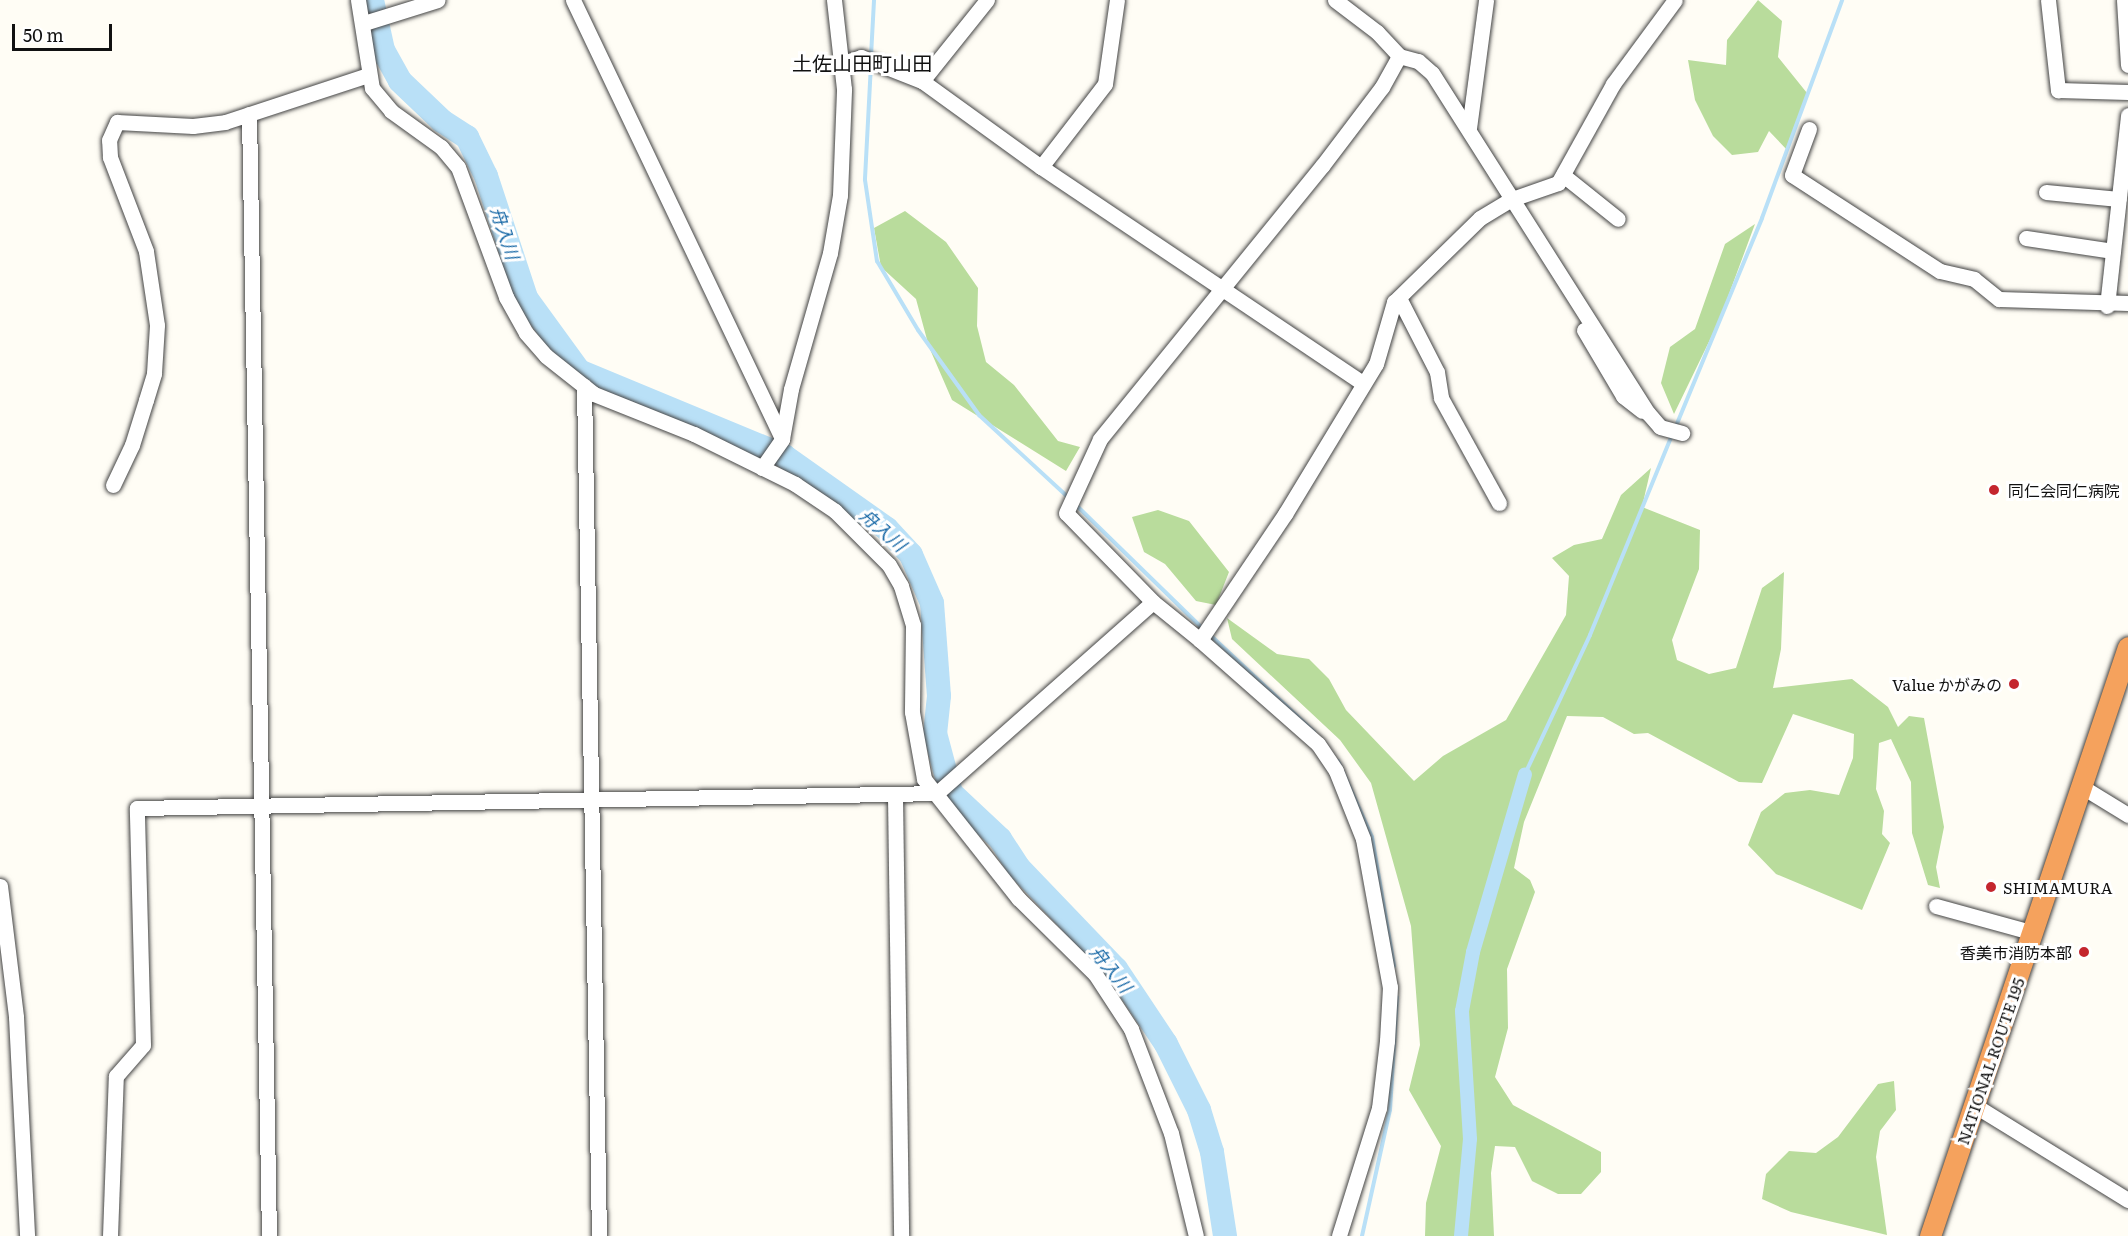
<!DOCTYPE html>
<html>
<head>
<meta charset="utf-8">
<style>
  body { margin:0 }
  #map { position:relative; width:2128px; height:1236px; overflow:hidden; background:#fffdf5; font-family:Literata,"Noto Sans JP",serif }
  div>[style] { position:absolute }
  .forest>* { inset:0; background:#b9dc9c }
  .stream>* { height:4px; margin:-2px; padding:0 2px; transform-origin:2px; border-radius:2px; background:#b9e0f7 }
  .canal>* { height:14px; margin:-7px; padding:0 7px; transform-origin:7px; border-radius:7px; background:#b9e0f7 }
  .river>* { height:24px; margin:-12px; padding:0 12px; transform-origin:12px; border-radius:12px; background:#b9e0f7 }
  .roads { filter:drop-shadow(0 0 2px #444) drop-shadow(0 0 2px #444) }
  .minor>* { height:15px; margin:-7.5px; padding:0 7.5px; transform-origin:7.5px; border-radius:7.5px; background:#fff }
  .highway>* { height:21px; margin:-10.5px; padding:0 10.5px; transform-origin:10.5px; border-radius:10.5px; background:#f5a25d }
  .dots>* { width:16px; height:16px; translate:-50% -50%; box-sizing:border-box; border:3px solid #fff; border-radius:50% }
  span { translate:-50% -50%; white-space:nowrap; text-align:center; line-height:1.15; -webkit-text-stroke:6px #fff; paint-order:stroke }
  .poi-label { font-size:16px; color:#111 }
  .left { translate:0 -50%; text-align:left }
  .right { translate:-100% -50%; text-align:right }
  .street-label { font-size:16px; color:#111 }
  .water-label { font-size:18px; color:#1768a6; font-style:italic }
  .quarter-label { font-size:20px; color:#111 }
  .scale { position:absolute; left:12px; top:24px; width:100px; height:27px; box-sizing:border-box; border:3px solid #111; border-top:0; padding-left:8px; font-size:18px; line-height:21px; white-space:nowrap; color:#111; -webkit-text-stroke:4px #fff; paint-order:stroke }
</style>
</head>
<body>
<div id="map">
  <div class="forest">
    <i style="clip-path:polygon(1758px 0,1782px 21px,1778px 57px,1807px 93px,1788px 151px,1769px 131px,1758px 152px,1732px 155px,1713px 136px,1695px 100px,1688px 60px,1726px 65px,1727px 40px)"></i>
    <i style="clip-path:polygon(905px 211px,946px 242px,978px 288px,977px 326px,986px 362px,1014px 385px,1058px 441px,1080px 447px,1066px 471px,952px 400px,929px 347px,916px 299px,881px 267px,874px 228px)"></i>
    <i style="clip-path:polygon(1755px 224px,1719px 321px,1674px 414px,1661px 383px,1670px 347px,1695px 329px,1725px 244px)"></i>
    <i style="clip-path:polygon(1651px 468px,1642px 507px,1700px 530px,1699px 569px,1672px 640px,1677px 660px,1709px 674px,1736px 668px,1762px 588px,1784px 572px,1781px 649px,1773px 688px,1852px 679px,1888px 707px,1898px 727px,1909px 716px,1924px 718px,1944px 827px,1936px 867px,1940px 888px,1928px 885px,1912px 833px,1911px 782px,1891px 739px,1879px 743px,1876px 789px,1884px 811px,1882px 834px,1890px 843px,1862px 910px,1776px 874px,1748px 845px,1761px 812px,1785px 793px,1810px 790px,1839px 795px,1853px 758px,1854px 734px,1793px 714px,1762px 783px,1739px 782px,1648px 733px,1634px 734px,1603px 717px,1567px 716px,1524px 822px,1514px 868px,1530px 880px,1535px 892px,1507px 969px,1508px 1028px,1495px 1077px,1513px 1105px,1601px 1152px,1601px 1172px,1581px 1194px,1558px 1194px,1532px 1181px,1515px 1147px,1495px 1146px,1491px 1173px,1494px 1236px,1425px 1236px,1426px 1203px,1441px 1146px,1409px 1090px,1420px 1045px,1411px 926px,1371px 783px,1340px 740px,1232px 639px,1227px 618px,1277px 654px,1309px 659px,1329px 679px,1346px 710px,1414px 781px,1443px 756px,1506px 720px,1566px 615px,1569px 576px,1552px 558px,1574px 545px,1602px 539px,1621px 495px)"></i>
    <i style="clip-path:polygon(1158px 510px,1189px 521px,1229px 572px,1216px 605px,1196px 601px,1165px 564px,1144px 552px,1132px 517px)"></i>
    <i style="clip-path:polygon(1894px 1081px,1896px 1110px,1880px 1131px,1876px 1157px,1887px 1235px,1791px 1212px,1762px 1199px,1766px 1174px,1789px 1151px,1816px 1153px,1838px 1137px,1878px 1084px)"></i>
  </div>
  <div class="stream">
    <i style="left:871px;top:56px;width:56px;rotate:-86.9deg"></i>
    <i style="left:871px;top:64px;width:116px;rotate:93deg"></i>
    <i style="left:865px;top:180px;width:82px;rotate:81.6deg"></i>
    <i style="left:877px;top:261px;width:80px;rotate:59.3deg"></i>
    <i style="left:918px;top:330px;width:105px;rotate:54.3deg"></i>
    <i style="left:979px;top:415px;width:122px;rotate:42.7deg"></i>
    <i style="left:1676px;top:426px;width:225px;rotate:-67.5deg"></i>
    <i style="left:1762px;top:218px;width:232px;rotate:-69.8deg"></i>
    <i style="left:1074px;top:503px;width:179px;rotate:44.3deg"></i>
    <i style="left:1208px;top:633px;width:145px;rotate:43deg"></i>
    <i style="left:1338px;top:761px;width:83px;rotate:65.9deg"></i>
    <i style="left:1372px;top:837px;width:131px;rotate:80.3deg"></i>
    <i style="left:1525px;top:774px;width:153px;rotate:-64.9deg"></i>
    <i style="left:1590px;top:635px;width:218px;rotate:-67.7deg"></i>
    <i style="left:1362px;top:1236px;width:129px;rotate:-77.5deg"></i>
    <i style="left:1390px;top:1110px;width:113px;rotate:-86.5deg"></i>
  </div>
  <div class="canal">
    <i style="left:1461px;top:1236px;width:97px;rotate:-84.7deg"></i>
    <i style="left:1470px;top:1139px;width:128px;rotate:-93.6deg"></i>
    <i style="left:1462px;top:1011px;width:60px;rotate:-79.4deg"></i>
    <i style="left:1473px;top:952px;width:185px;rotate:-73.7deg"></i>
  </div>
  <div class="river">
    <i style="left:372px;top:0;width:51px;rotate:77.6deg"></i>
    <i style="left:383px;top:50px;width:35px;rotate:61deg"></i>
    <i style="left:400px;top:81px;width:58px;rotate:43.6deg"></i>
    <i style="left:442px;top:121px;width:30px;rotate:33deg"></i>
    <i style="left:467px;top:137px;width:43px;rotate:64deg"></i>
    <i style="left:486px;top:176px;width:128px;rotate:71.8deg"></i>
    <i style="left:526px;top:298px;width:90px;rotate:54deg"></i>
    <i style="left:579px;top:371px;width:222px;rotate:22.5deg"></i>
    <i style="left:784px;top:456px;width:126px;rotate:35.3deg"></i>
    <i style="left:887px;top:529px;width:35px;rotate:47deg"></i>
    <i style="left:911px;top:555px;width:52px;rotate:66.4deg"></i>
    <i style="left:932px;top:603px;width:93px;rotate:85.7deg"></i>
    <i style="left:939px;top:696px;width:37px;rotate:96deg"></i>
    <i style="left:935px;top:733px;width:62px;rotate:75.1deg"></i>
    <i style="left:951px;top:793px;width:67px;rotate:43.2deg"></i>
    <i style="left:1000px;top:839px;width:35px;rotate:57deg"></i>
    <i style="left:1019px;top:868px;width:140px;rotate:46.2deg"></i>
    <i style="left:1116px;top:969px;width:90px;rotate:56.3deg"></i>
    <i style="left:1166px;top:1044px;width:74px;rotate:63.4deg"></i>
    <i style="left:1199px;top:1110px;width:44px;rotate:72.8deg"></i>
    <i style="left:1212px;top:1152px;width:85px;rotate:81.2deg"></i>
  </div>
  <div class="roads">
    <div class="minor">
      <i style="left:358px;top:0;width:89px;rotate:81deg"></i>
      <i style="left:372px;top:88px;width:30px;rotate:50deg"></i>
      <i style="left:391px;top:111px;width:62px;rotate:35.8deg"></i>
      <i style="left:441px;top:147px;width:26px;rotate:50deg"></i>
      <i style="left:458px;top:167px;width:139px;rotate:69.7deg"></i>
      <i style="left:506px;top:297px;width:41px;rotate:60.9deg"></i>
      <i style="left:526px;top:333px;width:30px;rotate:49deg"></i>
      <i style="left:546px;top:356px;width:61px;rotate:38.4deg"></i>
      <i style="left:594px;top:394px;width:108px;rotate:21.8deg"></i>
      <i style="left:694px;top:434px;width:113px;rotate:26.3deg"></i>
      <i style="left:795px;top:484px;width:48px;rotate:34deg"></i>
      <i style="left:835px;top:511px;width:76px;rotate:45deg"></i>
      <i style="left:889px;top:565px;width:24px;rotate:60deg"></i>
      <i style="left:901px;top:586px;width:41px;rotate:72.9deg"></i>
      <i style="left:913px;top:625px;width:87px;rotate:90.7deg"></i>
      <i style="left:912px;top:712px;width:68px;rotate:79.8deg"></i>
      <i style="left:924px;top:779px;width:152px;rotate:51.7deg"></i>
      <i style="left:1018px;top:898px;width:108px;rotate:44.6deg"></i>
      <i style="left:1095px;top:974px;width:66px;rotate:56.8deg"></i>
      <i style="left:1131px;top:1029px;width:111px;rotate:69deg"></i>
      <i style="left:1171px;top:1133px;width:106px;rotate:76.4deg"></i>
      <i style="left:573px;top:0;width:486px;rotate:64.5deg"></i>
      <i style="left:1335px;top:0;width:53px;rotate:37.3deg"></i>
      <i style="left:1377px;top:32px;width:33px;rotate:47deg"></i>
      <i style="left:2048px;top:0;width:91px;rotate:83.7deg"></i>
      <i style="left:2058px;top:90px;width:70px;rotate:1.6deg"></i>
      <i style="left:2124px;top:0;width:65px;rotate:86.5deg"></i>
      <i style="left:364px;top:23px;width:77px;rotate:-17.3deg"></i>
      <i style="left:843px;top:63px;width:19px;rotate:-18deg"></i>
      <i style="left:861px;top:57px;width:66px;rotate:21.5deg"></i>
      <i style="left:922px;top:81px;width:147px;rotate:35.9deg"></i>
      <i style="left:1041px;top:167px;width:387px;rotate:33.9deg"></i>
      <i style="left:922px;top:81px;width:104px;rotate:-51.3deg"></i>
      <i style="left:249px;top:114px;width:1122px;rotate:88.98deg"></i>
      <i style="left:1469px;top:128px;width:129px;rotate:-82.4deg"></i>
      <i style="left:1809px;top:129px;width:49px;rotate:110.3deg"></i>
      <i style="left:1792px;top:175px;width:176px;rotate:33deg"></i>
      <i style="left:1940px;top:271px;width:35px;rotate:13deg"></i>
      <i style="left:1974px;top:279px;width:32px;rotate:39deg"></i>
      <i style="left:1999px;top:299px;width:129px;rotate:1.8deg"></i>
      <i style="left:1041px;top:167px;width:105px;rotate:-52.4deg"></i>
      <i style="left:1105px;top:84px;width:85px;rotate:-81.9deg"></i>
      <i style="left:1563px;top:175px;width:70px;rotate:38.7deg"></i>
      <i style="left:2046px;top:192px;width:73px;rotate:5.5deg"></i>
      <i style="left:2026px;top:238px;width:88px;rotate:8.5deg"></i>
      <i style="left:1399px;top:298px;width:83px;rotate:62.8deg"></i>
      <i style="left:1437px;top:372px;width:26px;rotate:81deg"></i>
      <i style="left:1441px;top:398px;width:120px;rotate:61.1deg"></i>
      <i style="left:2107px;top:306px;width:192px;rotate:-83.7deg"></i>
      <i style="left:1584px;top:330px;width:77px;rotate:59.4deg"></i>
      <i style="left:1623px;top:396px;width:24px;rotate:38deg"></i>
      <i style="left:584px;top:386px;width:850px;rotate:88.99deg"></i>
      <i style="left:762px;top:468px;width:35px;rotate:-55deg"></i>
      <i style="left:782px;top:439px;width:51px;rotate:-79.8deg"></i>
      <i style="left:791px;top:389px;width:141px;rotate:-74deg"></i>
      <i style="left:830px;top:253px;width:59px;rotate:-80.2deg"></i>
      <i style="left:840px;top:195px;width:106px;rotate:-87.8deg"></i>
      <i style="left:844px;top:89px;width:90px;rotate:-96.4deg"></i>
      <i style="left:113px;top:485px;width:44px;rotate:-64.6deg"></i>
      <i style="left:132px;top:445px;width:47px;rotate:-72.7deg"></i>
      <i style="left:146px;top:400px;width:28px;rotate:-73deg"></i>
      <i style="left:154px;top:373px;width:48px;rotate:-86.4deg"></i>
      <i style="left:157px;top:325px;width:75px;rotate:-98.5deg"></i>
      <i style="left:146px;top:251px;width:101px;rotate:-111deg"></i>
      <i style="left:110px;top:157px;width:17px;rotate:-93deg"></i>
      <i style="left:109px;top:140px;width:20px;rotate:-66deg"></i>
      <i style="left:117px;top:122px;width:76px;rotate:3deg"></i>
      <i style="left:193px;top:126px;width:32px;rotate:-7deg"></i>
      <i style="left:225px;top:122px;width:151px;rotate:-18.2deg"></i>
      <i style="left:1153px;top:602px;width:124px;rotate:-134.3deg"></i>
      <i style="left:1066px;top:513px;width:81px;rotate:-65.3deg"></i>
      <i style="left:1100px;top:439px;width:352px;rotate:-50.9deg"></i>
      <i style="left:1322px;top:166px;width:99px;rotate:-52.8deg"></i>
      <i style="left:1382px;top:87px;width:35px;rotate:-61deg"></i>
      <i style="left:1399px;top:56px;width:20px;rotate:15deg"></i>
      <i style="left:1418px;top:61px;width:18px;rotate:41deg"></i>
      <i style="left:1432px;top:73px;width:403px;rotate:57.6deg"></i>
      <i style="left:1648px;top:413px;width:18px;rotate:49deg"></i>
      <i style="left:1660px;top:427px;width:23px;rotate:15deg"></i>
      <i style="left:1200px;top:640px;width:157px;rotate:41.4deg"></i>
      <i style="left:1318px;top:744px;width:32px;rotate:56deg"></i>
      <i style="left:1336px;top:771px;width:73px;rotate:68.3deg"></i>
      <i style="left:1363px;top:839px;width:150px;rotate:79.7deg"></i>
      <i style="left:1390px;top:987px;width:54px;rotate:93.2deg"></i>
      <i style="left:1387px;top:1041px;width:67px;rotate:96.8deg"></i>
      <i style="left:1379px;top:1108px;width:134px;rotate:107.4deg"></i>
      <i style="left:2084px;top:788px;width:52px;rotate:31.5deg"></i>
      <i style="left:895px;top:796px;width:440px;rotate:89.2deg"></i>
      <i style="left:0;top:886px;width:132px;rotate:83deg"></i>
      <i style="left:16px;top:1017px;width:219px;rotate:87.1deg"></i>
      <i style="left:1936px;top:906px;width:102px;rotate:15.4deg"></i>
      <i style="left:1974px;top:1105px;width:181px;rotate:31.7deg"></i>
      <i style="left:110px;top:1236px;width:160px;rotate:-87.9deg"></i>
      <i style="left:116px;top:1076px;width:41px;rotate:-48.9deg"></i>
      <i style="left:143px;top:1045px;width:237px;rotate:-91.5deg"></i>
      <i style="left:137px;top:808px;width:800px;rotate:-1.07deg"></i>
      <i style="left:937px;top:793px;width:288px;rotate:-41.5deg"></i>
      <i style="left:1153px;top:602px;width:60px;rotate:39deg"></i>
      <i style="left:1200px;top:640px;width:152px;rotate:-56deg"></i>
      <i style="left:1285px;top:514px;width:175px;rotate:-58.8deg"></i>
      <i style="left:1376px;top:364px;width:65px;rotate:-73.8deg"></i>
      <i style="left:1394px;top:302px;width:120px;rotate:-44.3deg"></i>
      <i style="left:1480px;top:218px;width:37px;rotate:-31deg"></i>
      <i style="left:1512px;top:199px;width:49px;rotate:-19.2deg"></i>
      <i style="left:1558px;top:183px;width:113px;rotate:-60.9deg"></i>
      <i style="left:1613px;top:84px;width:104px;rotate:-53.6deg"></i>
    </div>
    <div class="highway">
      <i style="left:1930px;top:1236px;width:621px;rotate:-71.42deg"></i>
    </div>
  </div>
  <div class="dots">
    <i style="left:1994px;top:490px;background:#c4262e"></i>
    <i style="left:2014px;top:684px;background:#c4262e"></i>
    <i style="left:1991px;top:887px;background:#c4262e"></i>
    <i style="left:2084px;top:952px;background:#c4262e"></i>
  </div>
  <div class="poi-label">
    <span class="left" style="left:2008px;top:490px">同仁会同仁病院</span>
    <span class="right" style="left:2002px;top:684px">Value かがみの</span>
    <span class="left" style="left:2003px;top:887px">SHIMAMURA</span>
    <span class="right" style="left:2072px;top:952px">香美市消防本部</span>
  </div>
  <div class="street-label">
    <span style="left:1990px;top:1061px;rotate:-71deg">NATIONAL ROUTE 195</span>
  </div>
  <div class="water-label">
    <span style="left:505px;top:233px;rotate:72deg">舟入川</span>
    <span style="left:883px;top:530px;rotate:41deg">舟入川</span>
    <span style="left:1111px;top:969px;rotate:51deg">舟入川</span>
  </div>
  <div class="quarter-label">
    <span style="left:862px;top:62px">土佐山田町山田</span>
  </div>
  <div class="scale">50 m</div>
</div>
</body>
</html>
